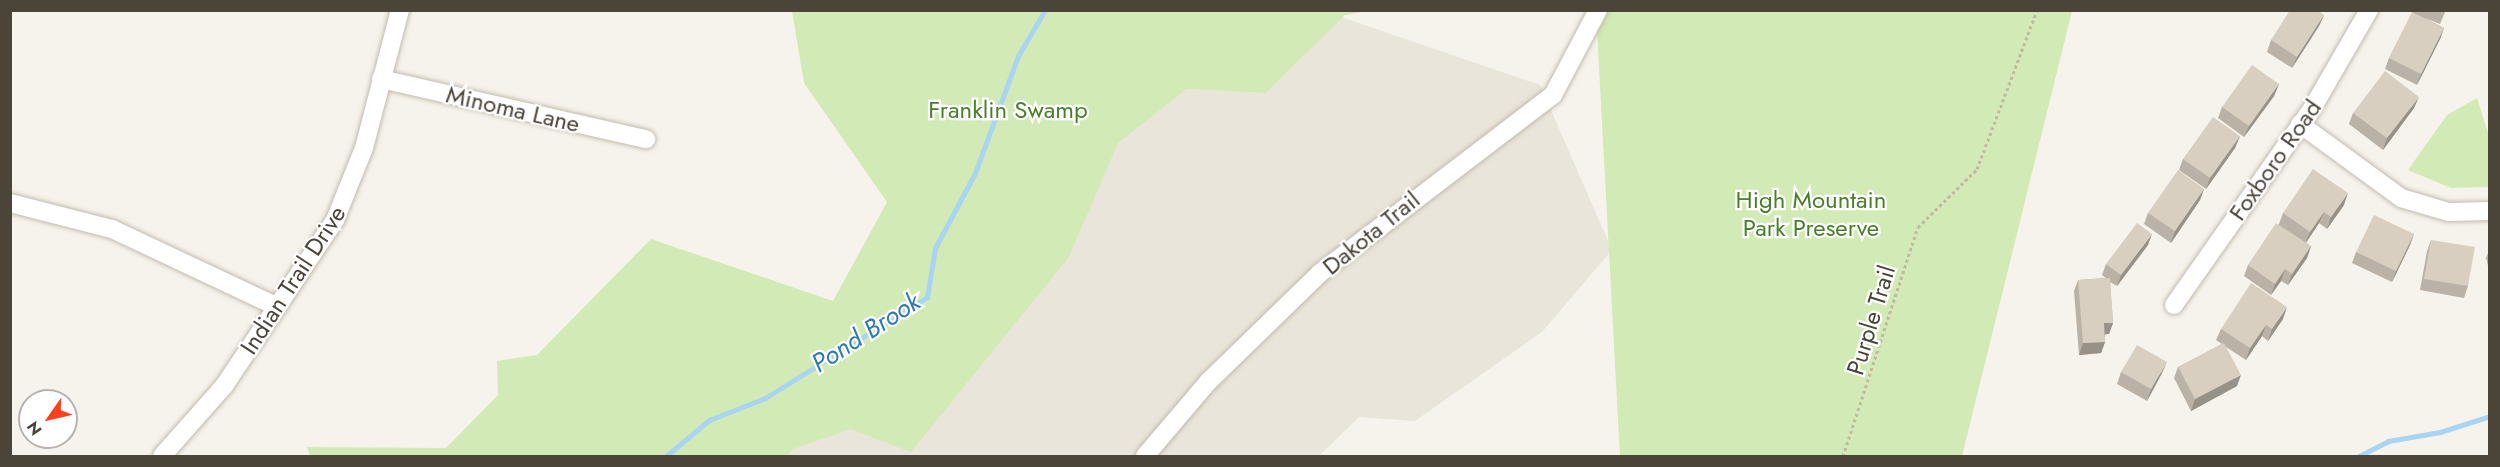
<!DOCTYPE html>
<html>
<head>
<meta charset="utf-8">
<style>
  body { margin:0 }
  #map { position:relative; width:2500px; height:467px; overflow:hidden; background:#f6f3ec; font-family:Jost,sans-serif }
  div>[style] { position:absolute }
  .residential>* { inset:0; background:#eae5da }
  .green>* { inset:0; background:#d2eab5 }
  .stream>* { height:5px; margin:-2.5px; padding:0 2.5px; transform-origin:2.5px; border-radius:2.5px; background:#a9d4f2 }
  .path>* { height:3px; margin-top:-1.5px; transform-origin:0; background:repeating-linear-gradient(90deg,#c4b79f 0 3px,transparent 0 6px) }
  .roads { filter:drop-shadow(0 0 2px #c2bbae) drop-shadow(0 0 2px #c2bbae) }
  .minor>* { height:18px; margin:-9px; padding:0 9px; transform-origin:9px; border-radius:9px; background:#fff }
  .wall>* { inset:0; background:#bab2a6 }
  .shaded-wall>* { inset:0; background:#979187 }
  .building>* { inset:0; background:#d8cfc1 }
  span { translate:-50% -50%; white-space:nowrap; text-align:center; line-height:1.15; -webkit-text-stroke:4.5px #fff; paint-order:stroke }
  .street-label { font-size:24px; color:#4b4439 }
  .park-label { font-size:24px; color:#4a7f2a }
  .water-label { font-size:26px; color:#2e7ab2; font-style:italic }
  .frame { position:absolute; inset:0; border:12px solid #4b4439; pointer-events:none }
  .north { position:absolute; left:18px; top:389px; width:60px; height:60px; box-sizing:border-box; background:#fff; border:2px solid #b7b4b0; border-radius:50%; rotate:236deg; font-size:16px; font-weight:700; line-height:24px; text-align:center; color:#4b4439 }
  .north::after { content:''; display:block; margin:auto; width:21px; height:27px; background:#fc3f1d; clip-path:polygon(50% 0,100% 100%,50% 72%,0 100%) }
</style>
</head>
<body>
<div id="map">
  <div class="residential">
    <i style="clip-path:polygon(1341px 17px,1540px 85px,1612px 250px,1542px 332px,1415px 421px,1359px 417px,1319px 456px,788px 456px,815px 415px,1069px 257px,1117px 143px,1187px 89px,1266px 93px)"></i>
  </div>
  <div class="green">
    <i style="clip-path:polygon(792px 11px,1367px 11px,1345px 15px,1266px 93px,1187px 89px,1118px 143px,1069px 257px,911px 452px,851px 429px,793px 449px,788px 456px,310px 456px,307px 447px,446px 448px,498px 395px,497px 361px,537px 355px,651px 239px,833px 301px,887px 202px,804px 83px)"></i>
    <i style="clip-path:polygon(1596px 11px,2072px 11px,1962px 456px,1620px 456px)"></i>
    <i style="clip-path:polygon(2477px 98px,2489px 136px,2489px 187px,2451px 188px,2408px 170px,2447px 115px)"></i>
  </div>
  <div class="stream">
    <i style="left:666px;top:456px;width:56px;rotate:-39.9deg"></i>
    <i style="left:709px;top:420px;width:60px;rotate:-21.4deg"></i>
    <i style="left:765px;top:398px;width:191px;rotate:-31.9deg"></i>
    <i style="left:927px;top:297px;width:50px;rotate:-80.7deg"></i>
    <i style="left:935px;top:248px;width:85px;rotate:-61.9deg"></i>
    <i style="left:975px;top:173px;width:125px;rotate:-69.8deg"></i>
    <i style="left:1018px;top:56px;width:53px;rotate:-59.6deg"></i>
    <i style="left:2359px;top:456px;width:33px;rotate:-27deg"></i>
    <i style="left:2388px;top:441px;width:53px;rotate:-9.8deg"></i>
    <i style="left:2440px;top:432px;width:52px;rotate:-17.7deg"></i>
  </div>
  <div class="path">
    <i style="left:1843px;top:456px;width:241px;rotate:-71.9deg"></i>
    <i style="left:1918px;top:227px;width:83px;rotate:-44.5deg"></i>
    <i style="left:1977px;top:169px;width:170px;rotate:-69.3deg"></i>
  </div>
  <div class="roads">
    <div class="minor">
      <i style="left:381px;top:79px;width:272px;rotate:12.8deg"></i>
      <i style="left:2300px;top:124px;width:125px;rotate:36.2deg"></i>
      <i style="left:2401px;top:198px;width:50px;rotate:16.3deg"></i>
      <i style="left:2449px;top:212px;width:41px;rotate:-1.4deg"></i>
      <i style="left:10px;top:203px;width:105px;rotate:14.3deg"></i>
      <i style="left:112px;top:229px;width:183px;rotate:25.2deg"></i>
      <i style="left:2174px;top:305px;width:242px;rotate:-54.9deg"></i>
      <i style="left:2313px;top:107px;width:112px;rotate:-60deg"></i>
      <i style="left:162px;top:456px;width:94px;rotate:-48.5deg"></i>
      <i style="left:224px;top:386px;width:200px;rotate:-56.2deg"></i>
      <i style="left:335px;top:220px;width:78px;rotate:-68.1deg"></i>
      <i style="left:364px;top:148px;width:143px;rotate:-75.4deg"></i>
      <i style="left:1145px;top:456px;width:97px;rotate:-49.6deg"></i>
      <i style="left:1208px;top:382px;width:156px;rotate:-44.2deg"></i>
      <i style="left:1320px;top:273px;width:293px;rotate:-37.4deg"></i>
      <i style="left:1553px;top:95px;width:96px;rotate:-62.1deg"></i>
    </div>
  </div>
  <div class="wall">
    <i style="clip-path:polygon(2414px 10px,2446px 10px,2440px 24px,2425px 18px,2444px 28px,2440px 39px,2417px 85px,2385px 69px,2389px 58px)"></i>
    <i style="clip-path:polygon(2324px 15px,2319px 26px,2292px 68px,2267px 52px,2271px 40px)"></i>
    <i style="clip-path:polygon(2279px 84px,2274px 96px,2244px 137px,2218px 118px,2222px 107px)"></i>
    <i style="clip-path:polygon(2414px 108px,2383px 150px,2349px 124px,2353px 113px)"></i>
    <i style="clip-path:polygon(2240px 136px,2235px 148px,2206px 189px,2179px 170px,2183px 159px)"></i>
    <i style="clip-path:polygon(2204px 189px,2200px 200px,2171px 243px,2144px 224px,2148px 213px)"></i>
    <i style="clip-path:polygon(2344px 205px,2327px 229px,2319px 223px,2306px 243px,2311px 246px,2307px 258px,2288px 285px,2281px 281px,2271px 295px,2244px 276px,2248px 265px,2279px 224px,2283px 213px)"></i>
    <i style="clip-path:polygon(2414px 234px,2410px 245px,2392px 282px,2352px 263px,2356px 252px)"></i>
    <i style="clip-path:polygon(2431px 240px,2468px 286px,2464px 298px,2420px 290px,2427px 251px)"></i>
    <i style="clip-path:polygon(2148px 245px,2117px 286px,2110px 282px,2113px 323px,2109px 334px,2105px 334px,2105px 342px,2101px 353px,2079px 355px,2074px 291px,2078px 280px,2106px 278px,2102px 275px,2106px 264px)"></i>
    <i style="clip-path:polygon(2490px 248px,2490px 273px,2486px 258px)"></i>
    <i style="clip-path:polygon(2283px 319px,2268px 341px,2262px 336px,2246px 360px,2226px 347px,2237px 386px,2191px 411px,2174px 378px,2178px 367px,2222px 344px,2216px 340px,2221px 329px)"></i>
    <i style="clip-path:polygon(2121px 372px,2162px 373px,2147px 401px,2117px 384px)"></i>
  </div>
  <div class="shaded-wall">
    <i style="clip-path:polygon(2324px 15px,2319px 26px,2292px 68px,2297px 57px)"></i>
    <i style="clip-path:polygon(2444px 28px,2440px 39px,2417px 85px,2421px 74px)"></i>
    <i style="clip-path:polygon(2279px 84px,2274px 96px,2244px 137px,2249px 126px)"></i>
    <i style="clip-path:polygon(2419px 97px,2414px 108px,2383px 150px,2387px 138px)"></i>
    <i style="clip-path:polygon(2240px 136px,2235px 148px,2206px 189px,2210px 178px)"></i>
    <i style="clip-path:polygon(2204px 189px,2200px 200px,2171px 243px,2175px 231px)"></i>
    <i style="clip-path:polygon(2348px 193px,2344px 205px,2327px 229px,2331px 217px)"></i>
    <i style="clip-path:polygon(2324px 212px,2319px 223px,2305px 244px,2310px 232px)"></i>
    <i style="clip-path:polygon(2152px 234px,2148px 245px,2117px 286px,2121px 275px)"></i>
    <i style="clip-path:polygon(2414px 234px,2410px 245px,2392px 282px,2396px 271px)"></i>
    <i style="clip-path:polygon(2311px 246px,2307px 258px,2288px 285px,2292px 274px)"></i>
    <i style="clip-path:polygon(2285px 269px,2281px 281px,2271px 295px,2275px 284px)"></i>
    <i style="clip-path:polygon(2287px 307px,2283px 319px,2268px 341px,2272px 329px)"></i>
    <i style="clip-path:polygon(2104px 323px,2113px 323px,2109px 334px,2100px 335px)"></i>
    <i style="clip-path:polygon(2266px 325px,2262px 336px,2246px 360px,2250px 348px)"></i>
    <i style="clip-path:polygon(2105px 342px,2101px 353px,2079px 355px,2083px 343px)"></i>
    <i style="clip-path:polygon(2167px 362px,2162px 373px,2147px 401px,2151px 389px)"></i>
    <i style="clip-path:polygon(2241px 375px,2237px 386px,2191px 411px,2195px 399px)"></i>
  </div>
  <div class="building">
    <i style="clip-path:polygon(2290px 10px,2317px 10px,2324px 15px,2297px 57px,2271px 40px)"></i>
    <i style="clip-path:polygon(2412px 12px,2444px 28px,2421px 74px,2389px 58px)"></i>
    <i style="clip-path:polygon(2252px 65px,2279px 84px,2249px 126px,2222px 107px)"></i>
    <i style="clip-path:polygon(2385px 71px,2419px 97px,2387px 138px,2353px 113px)"></i>
    <i style="clip-path:polygon(2213px 117px,2240px 136px,2210px 178px,2183px 159px)"></i>
    <i style="clip-path:polygon(2313px 169px,2348px 193px,2331px 217px,2324px 212px,2310px 232px,2283px 213px)"></i>
    <i style="clip-path:polygon(2178px 170px,2204px 189px,2175px 231px,2148px 213px)"></i>
    <i style="clip-path:polygon(2374px 215px,2414px 234px,2396px 271px,2356px 252px)"></i>
    <i style="clip-path:polygon(2137px 223px,2152px 234px,2121px 275px,2106px 264px)"></i>
    <i style="clip-path:polygon(2276px 223px,2311px 246px,2292px 274px,2285px 269px,2275px 284px,2248px 265px)"></i>
    <i style="clip-path:polygon(2431px 240px,2475px 247px,2468px 286px,2424px 279px)"></i>
    <i style="clip-path:polygon(2110px 278px,2113px 323px,2104px 323px,2105px 342px,2083px 343px,2078px 280px)"></i>
    <i style="clip-path:polygon(2251px 283px,2287px 307px,2272px 329px,2266px 325px,2250px 348px,2221px 329px)"></i>
    <i style="clip-path:polygon(2224px 343px,2241px 375px,2195px 399px,2178px 367px)"></i>
    <i style="clip-path:polygon(2137px 345px,2167px 362px,2151px 389px,2121px 372px)"></i>
  </div>
  <div class="street-label">
    <span style="left:513px;top:109px;rotate:13deg">Minoma Lane</span>
    <span style="left:2275px;top:160px;rotate:-55deg">Foxboro Road</span>
    <span style="left:1371px;top:233px;rotate:-39deg">Dakota Trail</span>
    <span style="left:293px;top:280px;rotate:-57deg">Indian Trail Drive</span>
    <span style="left:1871px;top:320px;rotate:-73deg">Purple Trail</span>
  </div>
  <div class="park-label">
    <span style="left:1008px;top:110px">Franklin Swamp</span>
    <span style="left:1811px;top:214px">High Mountain<br>Park Preserve</span>
  </div>
  <div class="water-label">
    <span style="left:866px;top:333px;rotate:-33deg">Pond Brook</span>
  </div>
  <div class="frame"></div>
  <div class="north">N</div>
</div>
</body>
</html>
